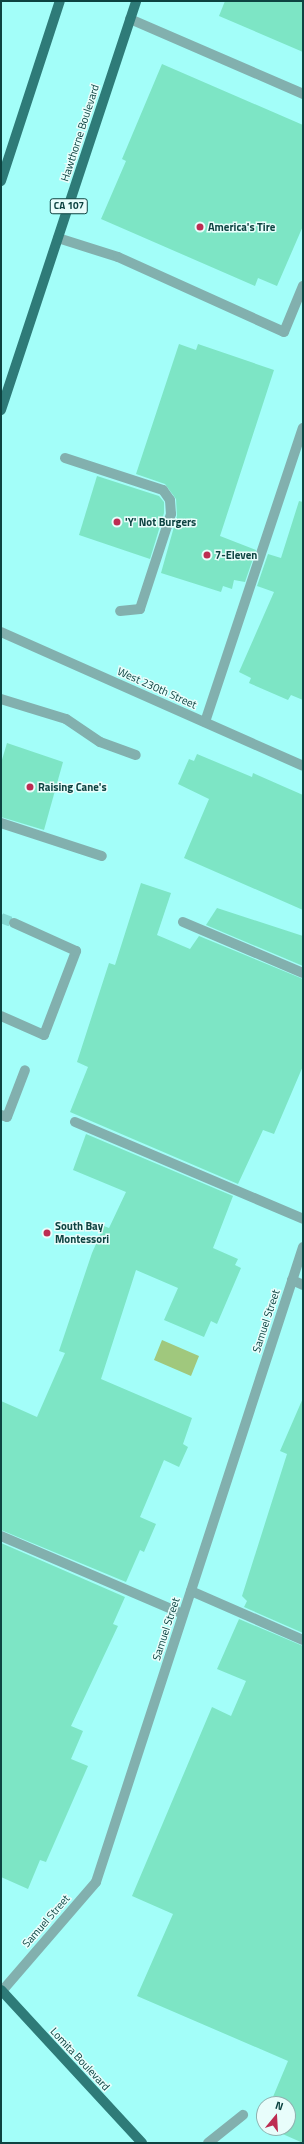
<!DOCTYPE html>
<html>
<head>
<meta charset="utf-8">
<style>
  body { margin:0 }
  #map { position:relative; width:304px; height:2144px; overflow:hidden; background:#a3fef9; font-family:"Titillium Web",sans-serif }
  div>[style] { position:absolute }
  .water>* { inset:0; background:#a0c87d }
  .building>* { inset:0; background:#7de5c5 }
  .minor-tunnel>* { height:10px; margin-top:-5px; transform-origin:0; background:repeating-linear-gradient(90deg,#85d9d4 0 10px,transparent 0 15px) }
  .minor>* { height:10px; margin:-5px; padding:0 5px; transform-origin:5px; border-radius:5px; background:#82b0ae }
  .major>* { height:10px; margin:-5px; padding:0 5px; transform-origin:5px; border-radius:5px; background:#2e7b78 }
  .dots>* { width:11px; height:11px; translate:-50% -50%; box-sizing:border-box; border:2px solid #e8fdfb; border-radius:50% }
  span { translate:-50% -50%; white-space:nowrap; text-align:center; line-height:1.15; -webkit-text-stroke:3px #e8fdfb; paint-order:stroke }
  .shield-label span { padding:1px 3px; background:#e8fdfb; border:1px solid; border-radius:3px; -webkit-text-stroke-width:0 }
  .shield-label { font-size:10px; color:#0d4341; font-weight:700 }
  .street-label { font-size:11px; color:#0d4341 }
  .poi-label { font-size:11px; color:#0d4341; font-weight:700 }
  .left { translate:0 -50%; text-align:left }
  .frame { position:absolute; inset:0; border:2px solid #0d4341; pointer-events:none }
  .north { position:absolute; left:256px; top:2096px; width:40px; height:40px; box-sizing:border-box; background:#e8fdfb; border:1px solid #90b3b1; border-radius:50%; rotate:18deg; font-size:11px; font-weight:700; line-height:16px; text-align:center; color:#0d4341 }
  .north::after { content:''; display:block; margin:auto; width:14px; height:18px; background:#bd2d52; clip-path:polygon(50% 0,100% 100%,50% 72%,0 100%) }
</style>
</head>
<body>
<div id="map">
  <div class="water">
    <i style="clip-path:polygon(162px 1340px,199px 1356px,191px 1376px,154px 1360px)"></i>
  </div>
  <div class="building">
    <i style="clip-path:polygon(225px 1px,303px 1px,303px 52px,219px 16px)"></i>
    <i style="clip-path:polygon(162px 64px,303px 125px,303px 226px,277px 286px,258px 278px,255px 286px,101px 219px,126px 161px,122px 159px)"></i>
    <i style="clip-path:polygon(179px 344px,196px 350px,198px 344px,274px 370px,220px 536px,256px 550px,245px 582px,234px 580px,232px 589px,223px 586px,221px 592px,161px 573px,177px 516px,176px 499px,165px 484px,136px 474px)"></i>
    <i style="clip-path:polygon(97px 476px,159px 496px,164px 502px,164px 513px,150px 559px,79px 535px)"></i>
    <i style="clip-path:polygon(299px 501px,303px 502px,303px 700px,291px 695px,288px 700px,249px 683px,251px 678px,239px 672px,274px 592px,257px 586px,268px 554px,281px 558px)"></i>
    <i style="clip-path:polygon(7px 743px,63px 762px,44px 830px,1px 817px,1px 763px)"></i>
    <i style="clip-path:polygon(197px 754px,252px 777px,253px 773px,303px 795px,303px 910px,184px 858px,209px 799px,178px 784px,189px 759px,194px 761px)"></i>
    <i style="clip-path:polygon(141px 883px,171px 893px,157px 935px,190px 949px,199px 936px,303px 979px,303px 1066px,274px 1134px,263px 1130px,238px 1184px,70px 1112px,88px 1067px,77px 1062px,109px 963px,115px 965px)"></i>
    <i style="clip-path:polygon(217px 908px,303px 936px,303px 966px,206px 925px)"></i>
    <i style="clip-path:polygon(86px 1134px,233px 1196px,213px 1248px,238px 1259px,235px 1265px,241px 1268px,217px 1324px,211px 1321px,204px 1337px,164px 1320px,178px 1288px,136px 1270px,101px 1379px,192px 1418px,183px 1444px,188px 1447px,179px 1467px,164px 1460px,140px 1517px,156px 1524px,144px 1552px,140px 1550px,126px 1582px,1px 1530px,1px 1401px,37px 1417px,65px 1353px,59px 1351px,92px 1253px,104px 1226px,109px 1228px,126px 1192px,73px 1170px)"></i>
    <i style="clip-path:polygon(303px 1398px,303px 1633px,244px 1607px,247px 1601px,242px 1596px,287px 1454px,280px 1451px)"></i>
    <i style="clip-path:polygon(1px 1543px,125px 1597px,113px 1624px,118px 1626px,71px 1726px,83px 1731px,71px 1759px,88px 1766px,46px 1862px,40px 1860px,28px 1889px,1px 1877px)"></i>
    <i style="clip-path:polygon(239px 1619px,303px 1646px,303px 2143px,269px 2128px,288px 2128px,288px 2104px,270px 2104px,288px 2061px,137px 1996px,173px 1914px,132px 1896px,212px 1707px,231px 1716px,246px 1681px,217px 1669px)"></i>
  </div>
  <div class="minor-tunnel">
    <i style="left:1px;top:918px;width:14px;rotate:21deg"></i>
  </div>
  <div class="minor">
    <i style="left:130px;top:19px;width:189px;rotate:23.4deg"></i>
    <i style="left:58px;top:238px;width:63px;rotate:17.6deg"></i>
    <i style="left:118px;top:257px;width:182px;rotate:24.3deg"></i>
    <i style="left:284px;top:332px;width:50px;rotate:-67.6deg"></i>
    <i style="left:65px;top:458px;width:103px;rotate:18.1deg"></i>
    <i style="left:163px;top:490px;width:12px;rotate:55deg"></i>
    <i style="left:170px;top:500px;width:14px;rotate:86deg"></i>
    <i style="left:171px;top:514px;width:100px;rotate:108.1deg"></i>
    <i style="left:140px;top:609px;width:20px;rotate:174deg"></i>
    <i style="left:1px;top:632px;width:330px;rotate:23.9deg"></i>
    <i style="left:1px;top:699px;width:68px;rotate:17.1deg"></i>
    <i style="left:66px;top:719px;width:41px;rotate:34.1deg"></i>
    <i style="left:100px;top:742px;width:38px;rotate:20deg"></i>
    <i style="left:205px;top:722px;width:310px;rotate:-71.6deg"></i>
    <i style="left:1px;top:823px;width:106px;rotate:18.1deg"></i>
    <i style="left:183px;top:922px;width:130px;rotate:23deg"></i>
    <i style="left:1px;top:1016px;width:47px;rotate:23.8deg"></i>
    <i style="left:44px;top:1035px;width:90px;rotate:-69.1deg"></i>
    <i style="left:76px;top:951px;width:68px;rotate:-155.7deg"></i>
    <i style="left:1px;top:1115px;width:6px;rotate:18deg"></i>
    <i style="left:7px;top:1117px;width:50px;rotate:-69deg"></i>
    <i style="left:75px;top:1122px;width:248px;rotate:23deg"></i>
    <i style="left:292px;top:1280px;width:12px;rotate:24deg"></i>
    <i style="left:1px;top:1536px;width:198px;rotate:23.2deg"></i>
    <i style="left:191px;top:1591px;width:122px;rotate:23.6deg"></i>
    <i style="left:2px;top:1991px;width:144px;rotate:-49.2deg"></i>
    <i style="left:96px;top:1882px;width:668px;rotate:-71.94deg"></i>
    <i style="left:208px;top:2143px;width:45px;rotate:-38.7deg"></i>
  </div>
  <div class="major">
    <i style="left:1px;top:181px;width:189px;rotate:-71.9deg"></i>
    <i style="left:1px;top:410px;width:431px;rotate:-71.7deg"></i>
    <i style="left:1px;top:1990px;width:208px;rotate:47.3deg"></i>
  </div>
  <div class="dots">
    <i style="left:200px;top:227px;background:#bd2d52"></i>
    <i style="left:117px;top:522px;background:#bd2d52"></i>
    <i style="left:207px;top:555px;background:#bd2d52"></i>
    <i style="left:30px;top:787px;background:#bd2d52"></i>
    <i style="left:47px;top:1233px;background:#bd2d52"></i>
  </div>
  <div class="shield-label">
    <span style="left:69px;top:206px">CA 107</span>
  </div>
  <div class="street-label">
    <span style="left:80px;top:133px;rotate:-72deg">Hawthorne Boulevard</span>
    <span style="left:157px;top:688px;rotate:24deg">West 230th Street</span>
    <span style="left:266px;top:1321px;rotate:-72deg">Samuel Street</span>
    <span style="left:166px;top:1629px;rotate:-72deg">Samuel Street</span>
    <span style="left:46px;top:1921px;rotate:-49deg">Samuel Street</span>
    <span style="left:80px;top:2059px;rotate:47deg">Lomita Boulevard</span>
  </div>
  <div class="poi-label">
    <span class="left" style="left:208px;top:227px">America's Tire</span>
    <span class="left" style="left:125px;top:522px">'Y' Not Burgers</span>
    <span class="left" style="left:215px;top:555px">7-Eleven</span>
    <span class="left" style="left:38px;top:787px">Raising Cane's</span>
    <span class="left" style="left:55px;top:1233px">South Bay<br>Montessori</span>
  </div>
  <div class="frame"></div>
  <div class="north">N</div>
</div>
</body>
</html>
